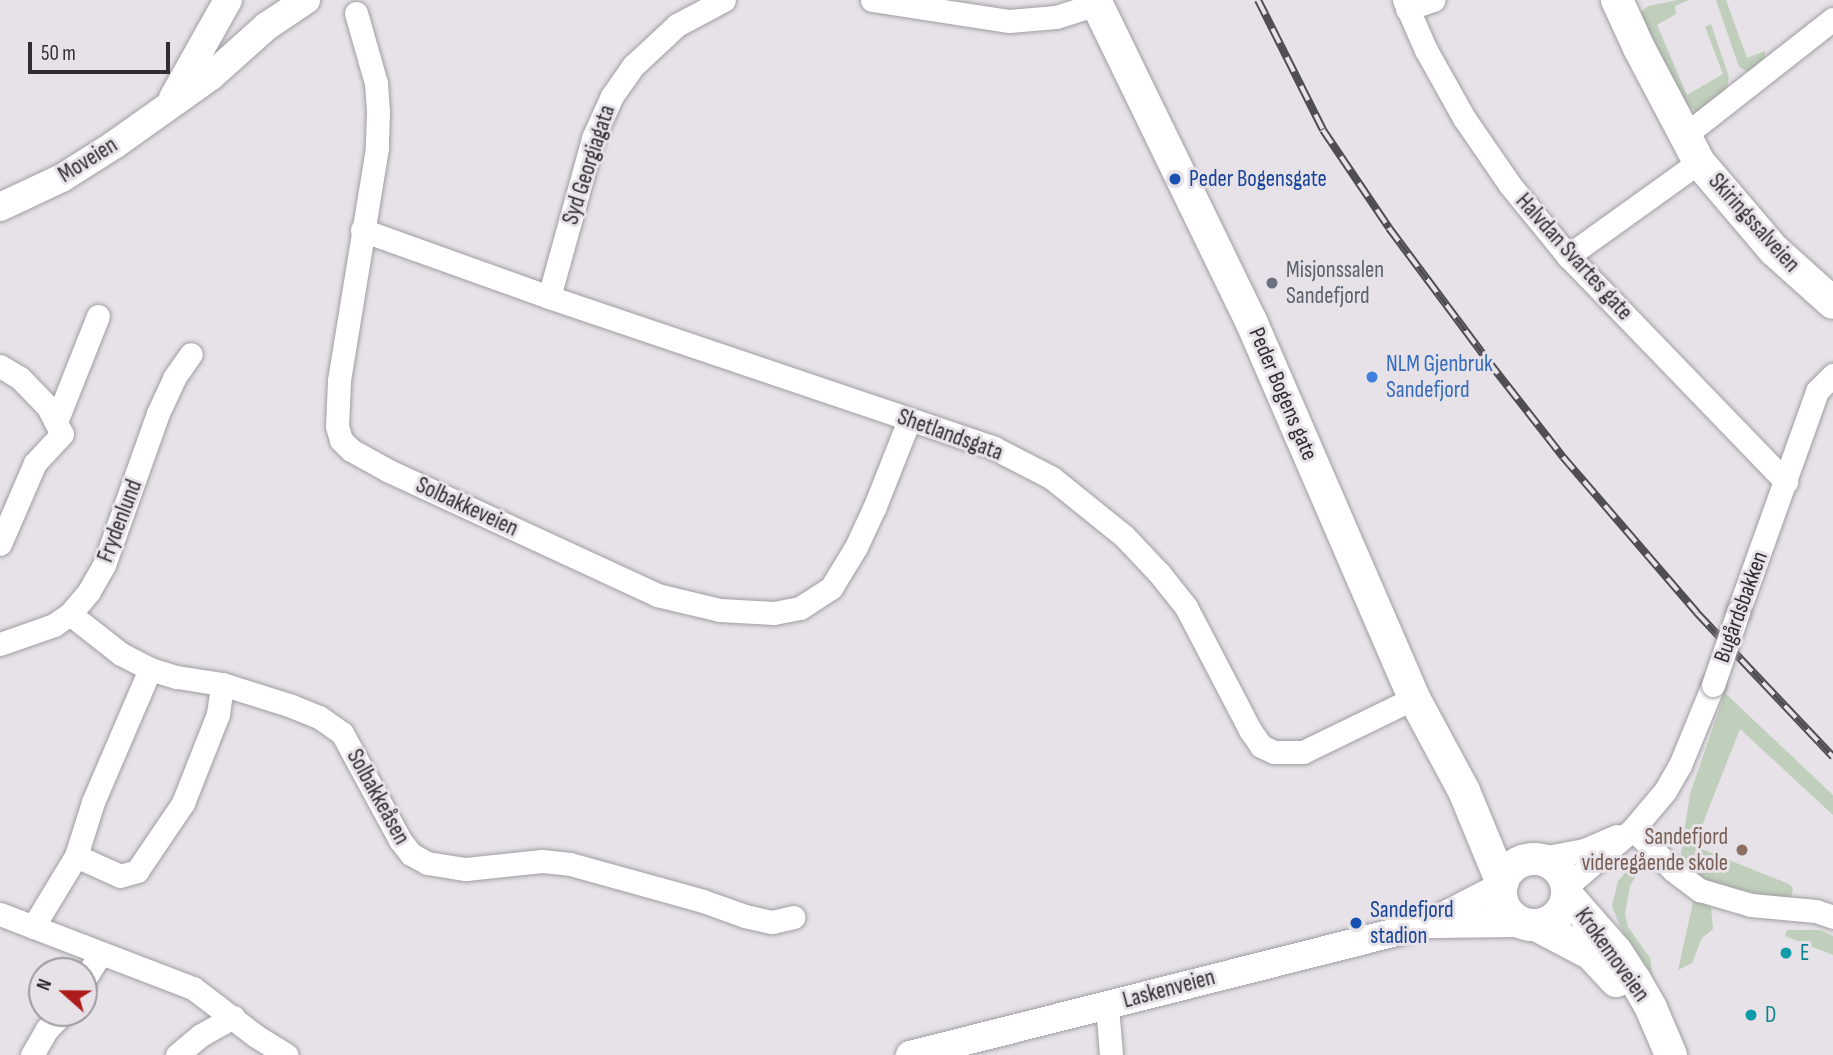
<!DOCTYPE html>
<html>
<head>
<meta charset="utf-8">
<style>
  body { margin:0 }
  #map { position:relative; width:1833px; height:1055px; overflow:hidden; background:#e6e2e8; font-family:"Sofia Sans Condensed",sans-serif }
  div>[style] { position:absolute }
  .green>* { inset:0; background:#bfcfbb }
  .roads { filter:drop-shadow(0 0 2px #a09da2) drop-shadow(0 0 2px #a09da2) }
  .minor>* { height:23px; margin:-11.5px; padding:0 11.5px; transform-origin:11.5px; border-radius:11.5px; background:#fff }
  .tertiary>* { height:28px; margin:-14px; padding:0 14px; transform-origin:14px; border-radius:14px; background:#fff }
  .secondary>* { height:32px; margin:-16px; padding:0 16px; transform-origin:16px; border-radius:16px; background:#fff }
  .secondary>.ring { margin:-16px; padding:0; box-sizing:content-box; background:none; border:32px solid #fff; border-radius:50% }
  .rail>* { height:8px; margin-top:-4px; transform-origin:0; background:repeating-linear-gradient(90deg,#e6e2e8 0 16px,#504e52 0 32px); box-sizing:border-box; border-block:2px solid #504e52 }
  .bridges { filter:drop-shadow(0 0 2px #a09da2) drop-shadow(0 0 2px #a09da2) }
  .minor-bridge>* { height:23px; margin:-11.5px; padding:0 11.5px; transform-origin:11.5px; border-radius:11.5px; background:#fff }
  .dots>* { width:19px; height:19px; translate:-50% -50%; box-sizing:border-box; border:4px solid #e6e2e8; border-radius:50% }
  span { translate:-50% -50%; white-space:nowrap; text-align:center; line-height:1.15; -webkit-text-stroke:6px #e6e2e8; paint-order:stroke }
  .street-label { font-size:23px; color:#302e31 }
  .transit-label { font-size:23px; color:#164399 }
  .left { translate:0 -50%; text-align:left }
  .worship-label { font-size:23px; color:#5b616d }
  .shop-label { font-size:23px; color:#366cbe }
  .education-label { font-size:23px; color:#785e54 }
  .right { translate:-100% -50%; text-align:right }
  .culture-label { font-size:23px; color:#0d838f }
  .north { position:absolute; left:28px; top:957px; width:70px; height:70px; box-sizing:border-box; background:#e6e2e8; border:2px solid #9d9a9f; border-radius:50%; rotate:291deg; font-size:19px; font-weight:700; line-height:28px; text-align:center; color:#302e31 }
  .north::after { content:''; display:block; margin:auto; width:24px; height:32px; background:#ad1c1a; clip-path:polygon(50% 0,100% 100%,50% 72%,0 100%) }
  .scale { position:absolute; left:28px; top:42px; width:142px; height:32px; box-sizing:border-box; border:4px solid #302e31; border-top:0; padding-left:9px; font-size:21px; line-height:24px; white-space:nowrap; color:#302e31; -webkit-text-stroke:5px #e6e2e8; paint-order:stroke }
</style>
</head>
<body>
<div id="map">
  <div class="green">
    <i style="clip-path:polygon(1678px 0,1689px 0,1675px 6px,1676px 14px,1657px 25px,1687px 95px,1723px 74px,1705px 27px,1711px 24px,1729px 77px,1726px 90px,1697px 112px,1685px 104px,1639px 14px,1648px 6px)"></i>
    <i style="clip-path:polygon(1716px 0,1726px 0,1747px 58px,1765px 51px,1764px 62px,1749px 72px,1739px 67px)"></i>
    <i style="clip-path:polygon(1725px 693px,1833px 795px,1833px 815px,1740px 729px,1694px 846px,1789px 884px,1793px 888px,1791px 898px,1782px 899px,1703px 881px,1683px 867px,1680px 859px,1690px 794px)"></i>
    <i style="clip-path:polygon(1640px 856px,1643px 864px,1630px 886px,1625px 914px,1628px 927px,1650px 958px,1653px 976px,1621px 929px,1612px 906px,1618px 881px)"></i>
    <i style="clip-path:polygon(1694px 898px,1711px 907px,1713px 929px,1702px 938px,1692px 963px,1678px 970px)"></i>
    <i style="clip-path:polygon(1787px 930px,1820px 930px,1833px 936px,1833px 955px,1785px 936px)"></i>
  </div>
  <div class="roads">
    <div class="minor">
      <i style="left:872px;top:0;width:139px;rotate:8.7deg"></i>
      <i style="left:1009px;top:21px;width:47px;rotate:-4.9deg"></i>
      <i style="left:1056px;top:17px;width:43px;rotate:-17.6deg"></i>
      <i style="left:1404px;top:0;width:55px;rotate:66.3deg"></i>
      <i style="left:1426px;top:50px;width:78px;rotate:60.8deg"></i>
      <i style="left:1464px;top:118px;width:81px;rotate:55.5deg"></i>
      <i style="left:1510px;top:185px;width:92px;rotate:50.8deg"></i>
      <i style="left:1568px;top:256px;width:314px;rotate:46deg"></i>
      <i style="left:1407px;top:9px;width:28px;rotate:-19deg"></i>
      <i style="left:356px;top:13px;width:73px;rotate:74.1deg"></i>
      <i style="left:376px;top:83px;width:30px;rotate:86deg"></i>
      <i style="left:378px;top:113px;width:35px;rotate:92deg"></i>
      <i style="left:377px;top:148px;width:236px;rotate:99.3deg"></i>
      <i style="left:339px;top:381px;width:45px;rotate:92.5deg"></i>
      <i style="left:337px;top:426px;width:15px;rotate:74deg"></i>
      <i style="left:341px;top:440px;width:14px;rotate:45deg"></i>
      <i style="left:351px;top:450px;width:43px;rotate:28.9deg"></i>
      <i style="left:389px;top:471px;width:295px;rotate:24.8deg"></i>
      <i style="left:657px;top:595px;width:65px;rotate:13.4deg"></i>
      <i style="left:720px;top:610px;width:54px;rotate:3.2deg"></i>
      <i style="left:774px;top:613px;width:26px;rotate:-11deg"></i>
      <i style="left:800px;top:608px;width:37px;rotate:-33deg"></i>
      <i style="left:831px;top:588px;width:48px;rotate:-58.6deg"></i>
      <i style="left:856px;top:547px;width:45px;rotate:-65.1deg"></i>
      <i style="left:875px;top:506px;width:92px;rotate:-68.4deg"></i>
      <i style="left:1685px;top:135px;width:188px;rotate:-38.1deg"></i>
      <i style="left:362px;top:230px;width:199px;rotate:19.7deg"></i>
      <i style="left:549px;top:297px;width:470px;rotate:18.7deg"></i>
      <i style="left:994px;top:448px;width:65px;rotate:27.3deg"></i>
      <i style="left:1052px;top:478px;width:92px;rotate:38.9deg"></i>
      <i style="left:1124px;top:536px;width:51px;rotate:46.6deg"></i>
      <i style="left:1159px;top:573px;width:43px;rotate:51.5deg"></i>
      <i style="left:1186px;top:607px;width:139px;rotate:62.5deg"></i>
      <i style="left:1250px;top:730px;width:19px;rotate:55deg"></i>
      <i style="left:1261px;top:746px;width:14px;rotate:25deg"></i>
      <i style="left:1274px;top:752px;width:29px"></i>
      <i style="left:1303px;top:752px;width:123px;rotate:-25.9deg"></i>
      <i style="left:1568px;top:256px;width:161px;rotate:-35.7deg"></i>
      <i style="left:549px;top:297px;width:165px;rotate:-74.5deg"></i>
      <i style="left:593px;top:138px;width:46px;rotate:-65.7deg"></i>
      <i style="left:612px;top:96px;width:37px;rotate:-55deg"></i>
      <i style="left:633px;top:66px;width:60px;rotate:-43deg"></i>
      <i style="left:677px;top:25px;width:53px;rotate:-28deg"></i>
      <i style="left:0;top:366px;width:23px;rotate:31deg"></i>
      <i style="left:20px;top:378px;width:40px;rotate:46deg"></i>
      <i style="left:48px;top:407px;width:30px;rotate:63deg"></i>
      <i style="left:62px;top:434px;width:40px;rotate:133deg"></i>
      <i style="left:35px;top:463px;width:88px;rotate:113.4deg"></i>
      <i style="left:56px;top:422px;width:114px;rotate:-68.4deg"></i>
      <i style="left:1738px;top:612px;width:235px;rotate:-70.3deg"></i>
      <i style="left:1817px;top:391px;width:23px;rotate:-45deg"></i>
      <i style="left:70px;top:614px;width:65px;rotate:38.1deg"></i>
      <i style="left:121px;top:654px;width:33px;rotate:27deg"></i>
      <i style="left:150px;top:669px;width:28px;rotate:17deg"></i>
      <i style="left:177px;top:677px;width:46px;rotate:8.8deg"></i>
      <i style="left:222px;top:684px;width:70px;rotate:17.4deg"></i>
      <i style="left:289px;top:705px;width:32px;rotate:22deg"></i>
      <i style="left:319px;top:717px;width:28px;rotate:35deg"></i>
      <i style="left:342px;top:733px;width:122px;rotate:61.5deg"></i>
      <i style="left:400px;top:840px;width:18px;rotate:52deg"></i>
      <i style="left:411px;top:854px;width:18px;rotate:29deg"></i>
      <i style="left:427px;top:863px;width:39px;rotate:9deg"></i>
      <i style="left:466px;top:869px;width:76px;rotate:-6deg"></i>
      <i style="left:542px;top:861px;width:28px;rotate:6deg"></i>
      <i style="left:570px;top:864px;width:138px;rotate:15.5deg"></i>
      <i style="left:703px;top:901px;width:45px;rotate:19.7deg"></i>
      <i style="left:745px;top:916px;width:28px;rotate:13deg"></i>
      <i style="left:772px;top:922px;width:22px;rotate:-13deg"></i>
      <i style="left:0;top:644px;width:57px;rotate:-19.4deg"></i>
      <i style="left:54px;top:625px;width:19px;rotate:-35deg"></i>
      <i style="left:70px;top:614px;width:30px;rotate:-50deg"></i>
      <i style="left:89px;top:591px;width:30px;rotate:-60deg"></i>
      <i style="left:104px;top:565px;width:161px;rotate:-70.4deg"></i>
      <i style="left:158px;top:413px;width:38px;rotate:-65deg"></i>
      <i style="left:174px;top:378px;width:29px;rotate:-55deg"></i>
      <i style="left:1633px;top:829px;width:57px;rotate:45.7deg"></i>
      <i style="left:1673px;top:870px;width:34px;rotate:37deg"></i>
      <i style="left:1700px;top:890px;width:53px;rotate:16.4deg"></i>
      <i style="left:1751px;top:905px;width:65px;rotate:5.3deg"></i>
      <i style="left:1816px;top:911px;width:18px;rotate:19deg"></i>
      <i style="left:76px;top:856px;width:48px;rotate:24.4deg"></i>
      <i style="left:120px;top:876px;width:18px;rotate:-16deg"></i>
      <i style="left:137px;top:871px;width:82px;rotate:-55.9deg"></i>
      <i style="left:183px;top:803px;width:96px;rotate:-68.5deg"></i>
      <i style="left:218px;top:714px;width:30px;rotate:-82deg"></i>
      <i style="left:1536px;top:859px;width:49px;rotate:-10.6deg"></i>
      <i style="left:1584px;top:850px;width:36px;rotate:-23deg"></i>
      <i style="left:1567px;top:886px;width:87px;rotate:-40.8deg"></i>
      <i style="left:1633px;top:829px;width:50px;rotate:-49.9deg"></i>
      <i style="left:1665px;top:791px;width:30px;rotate:-60deg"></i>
      <i style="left:1680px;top:765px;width:87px;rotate:-67.6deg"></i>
      <i style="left:0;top:914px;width:207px;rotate:21deg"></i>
      <i style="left:193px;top:988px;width:79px;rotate:37.3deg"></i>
      <i style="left:256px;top:1036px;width:36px;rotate:32deg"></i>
      <i style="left:33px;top:927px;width:83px;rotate:-58.8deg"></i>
      <i style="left:76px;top:856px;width:57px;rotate:-72.5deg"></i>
      <i style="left:93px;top:802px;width:145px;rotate:-66.8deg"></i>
      <i style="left:84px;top:980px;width:31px;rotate:-58deg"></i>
      <i style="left:1107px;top:1006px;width:49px;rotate:85.3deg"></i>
      <i style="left:32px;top:1055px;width:30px;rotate:-60deg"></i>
      <i style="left:47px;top:1029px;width:23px;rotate:-45deg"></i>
      <i style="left:177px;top:1055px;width:31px;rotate:-40deg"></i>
      <i style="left:201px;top:1035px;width:37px;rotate:-29deg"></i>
    </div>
    <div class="tertiary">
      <i style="left:173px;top:98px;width:112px;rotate:-60.7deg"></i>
      <i style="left:0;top:207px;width:68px;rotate:-25.1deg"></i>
      <i style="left:62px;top:178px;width:62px;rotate:-32.4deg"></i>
      <i style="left:114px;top:145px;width:119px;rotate:-35.4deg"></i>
      <i style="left:211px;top:76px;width:75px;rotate:-41.8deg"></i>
      <i style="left:267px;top:26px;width:47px;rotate:-33.7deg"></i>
      <i style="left:1440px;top:918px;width:70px;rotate:-27.3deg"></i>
      <i style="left:910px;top:1055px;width:534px;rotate:-14.19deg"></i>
      <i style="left:1428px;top:924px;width:95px;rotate:-0.6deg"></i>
    </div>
    <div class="secondary">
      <i style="left:1095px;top:0;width:357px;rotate:64.1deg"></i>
      <i style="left:1251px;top:321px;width:411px;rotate:66.6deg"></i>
      <i style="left:1414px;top:698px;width:106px;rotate:61.7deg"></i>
      <i style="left:1464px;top:791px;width:100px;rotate:67.6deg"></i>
      <i style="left:1617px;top:0;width:53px;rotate:65.4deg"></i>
      <i style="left:1639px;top:48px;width:129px;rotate:62.2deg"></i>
      <i style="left:1699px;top:162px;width:116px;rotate:49.6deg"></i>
      <i style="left:1774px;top:250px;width:79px;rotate:41.9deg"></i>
      <i class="ring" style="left:1501px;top:859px;width:34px;height:34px"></i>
      <i style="left:1567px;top:895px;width:74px;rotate:48.8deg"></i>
      <i style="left:1616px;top:951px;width:35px;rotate:57deg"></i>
      <i style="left:1635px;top:980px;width:32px;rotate:60deg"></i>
      <i style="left:1651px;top:1008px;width:51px;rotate:66.9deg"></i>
      <i style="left:1536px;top:925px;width:62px;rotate:27.8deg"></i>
      <i style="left:1591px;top:954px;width:37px;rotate:47deg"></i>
    </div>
  </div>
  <div class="rail">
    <i style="left:1258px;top:0;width:145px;rotate:63.4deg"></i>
    <i style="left:1323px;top:130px;width:118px;rotate:56deg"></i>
    <i style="left:1389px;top:228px;width:166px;rotate:53.3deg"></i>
    <i style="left:1488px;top:361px;width:122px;rotate:52deg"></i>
    <i style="left:1563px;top:457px;width:206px;rotate:49.3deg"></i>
    <i style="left:1697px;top:613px;width:198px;rotate:46.6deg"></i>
  </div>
  <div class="bridges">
    <div class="minor-bridge">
      <i style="left:1713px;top:685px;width:77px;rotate:-71.1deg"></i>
    </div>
  </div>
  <div class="dots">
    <i style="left:1175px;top:179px;background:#1a4fb4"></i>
    <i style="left:1272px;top:283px;background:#6b7280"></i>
    <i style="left:1372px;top:377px;background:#3f7fe0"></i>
    <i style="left:1742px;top:850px;background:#8d6e63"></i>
    <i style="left:1356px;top:923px;background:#1a4fb4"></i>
    <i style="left:1786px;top:953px;background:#0f9aa8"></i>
    <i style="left:1751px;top:1015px;background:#0f9aa8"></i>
  </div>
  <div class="street-label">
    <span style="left:88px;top:160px;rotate:-32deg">Moveien</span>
    <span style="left:589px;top:165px;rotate:-72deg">Syd Georgiagata</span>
    <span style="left:1754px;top:223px;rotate:48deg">Skiringssalveien</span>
    <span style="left:1574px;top:257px;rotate:48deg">Halvdan Svartes gate</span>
    <span style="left:1283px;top:394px;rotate:67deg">Peder Bogens gate</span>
    <span style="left:950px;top:435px;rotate:20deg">Shetlandsgata</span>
    <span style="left:467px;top:507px;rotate:25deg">Solbakkeveien</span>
    <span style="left:120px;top:521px;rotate:-69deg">Frydenlund</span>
    <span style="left:1741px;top:607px;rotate:-70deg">Bugårdsbakken</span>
    <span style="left:378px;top:797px;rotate:61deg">Solbakkeåsen</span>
    <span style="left:1612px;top:955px;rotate:54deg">Krokemoveien</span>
    <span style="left:1169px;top:989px;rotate:-15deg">Laskenveien</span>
  </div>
  <div class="transit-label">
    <span class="left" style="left:1189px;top:179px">Peder Bogensgate</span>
    <span class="left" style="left:1370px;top:923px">Sandefjord<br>stadion</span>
  </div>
  <div class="worship-label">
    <span class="left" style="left:1286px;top:283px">Misjonssalen<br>Sandefjord</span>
  </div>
  <div class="shop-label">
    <span class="left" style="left:1386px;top:377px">NLM Gjenbruk<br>Sandefjord</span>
  </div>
  <div class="education-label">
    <span class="right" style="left:1728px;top:850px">Sandefjord<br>videregående skole</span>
  </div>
  <div class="culture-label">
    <span class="left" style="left:1800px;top:953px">E</span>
    <span class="left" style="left:1765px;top:1015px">D</span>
  </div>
  <div class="north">N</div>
  <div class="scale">50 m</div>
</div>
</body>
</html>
